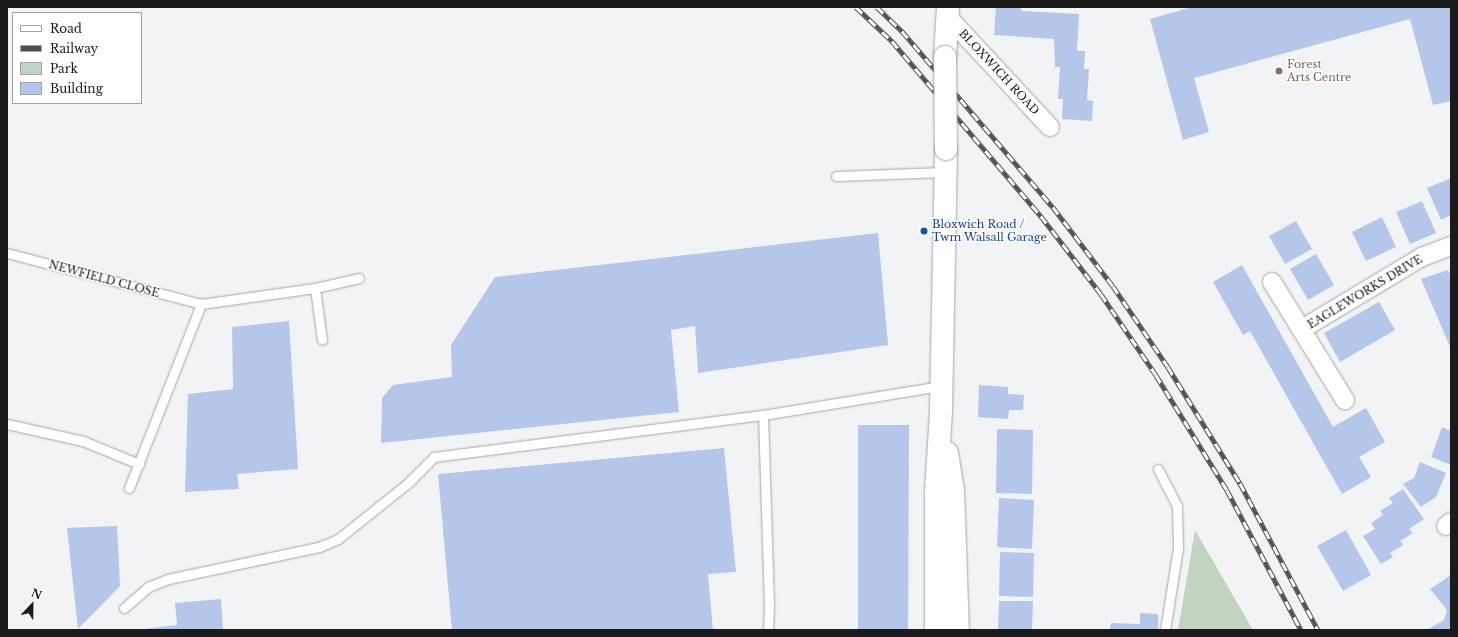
<!DOCTYPE html>
<html>
<head>
<meta charset="utf-8">
<style>
  body { margin:0 }
  #map { position:relative; width:1458px; height:637px; overflow:hidden; background:#f2f3f4; font-family:"Libre Baskerville",serif }
  div>[style] { position:absolute }
  .green>* { inset:0; background:#c0d4c1 }
  .building>* { inset:0; background:#b4c6ea }
  .roads { filter:drop-shadow(0 0 1px #a5a5a7) drop-shadow(0 0 1px #a5a5a7) }
  .service>* { height:9px; margin:-4.5px; padding:0 4.5px; transform-origin:4.5px; border-radius:4.5px; background:#fff }
  .minor>* { height:18px; margin:-9px; padding:0 9px; transform-origin:9px; border-radius:9px; background:#fff }
  .secondary>* { height:22px; margin:-11px; padding:0 11px; transform-origin:11px; border-radius:11px; background:#fff }
  .rail>* { height:4.5px; margin-top:-2.25px; transform-origin:0; background:repeating-linear-gradient(90deg,#fff 0 9px,#4f4f50 0 18px); box-sizing:border-box; border-block:1px solid #4f4f50 }
  .bridges { filter:drop-shadow(0 0 1px #a5a5a7) drop-shadow(0 0 1px #a5a5a7) }
  .secondary-bridge>* { height:22px; margin:-11px; padding:0 11px; transform-origin:11px; border-radius:11px; background:#fff }
  .dots>* { width:11px; height:11px; translate:-50% -50%; box-sizing:border-box; border:2px solid #fff; border-radius:50% }
  span { translate:-50% -50%; white-space:nowrap; text-align:center; line-height:1.15; -webkit-text-stroke:3px #fff; paint-order:stroke }
  .education-label { font-size:11px; color:#785e54 }
  .left { translate:0 -50%; text-align:left }
  .street-label { font-size:11px; color:#1b1b1c }
  .transit-label { font-size:11px; color:#164399 }
  .frame { position:absolute; inset:0; border:8px solid #1b1b1c; pointer-events:none }
  .legend { position:absolute; left:12px; top:12px; width:130px; height:92px; box-sizing:border-box; background:#fff; border:1px solid #a4a4a4; margin:0; padding:5px 7px; list-style:none; font-size:12px; color:#1b1b1c }
  .legend li { display:flex; align-items:center; gap:8px; height:20px }
  .legend b { width:20px; border:1px solid #a4a4a4 }
  .north { position:absolute; left:12px; top:585px; width:40px; height:40px; -webkit-text-stroke:3px #fff; paint-order:stroke; rotate:22deg; font-size:11px; font-weight:700; line-height:16px; text-align:center; color:#1b1b1c }
  .north::after { content:''; display:block; margin:auto; width:14px; height:18px; background:#1b1b1c; clip-path:polygon(50% 0,100% 100%,50% 72%,0 100%) }
</style>
</head>
<body>
<div id="map">
  <div class="green">
    <i style="clip-path:polygon(1195px 530px,1253px 630px,1178px 630px)"></i>
  </div>
  <div class="building">
    <i style="clip-path:polygon(996px 7px,1021px 7px,1021px 11px,1079px 14px,1077px 51px,1085px 51px,1084px 69px,1089px 69px,1087px 100px,1093px 101px,1092px 121px,1062px 119px,1063px 99px,1058px 99px,1060px 67px,1055px 67px,1054px 39px,994px 35px)"></i>
    <i style="clip-path:polygon(1192px 7px,1451px 7px,1451px 101px,1433px 105px,1410px 19px,1194px 78px,1209px 132px,1183px 140px,1150px 19px)"></i>
    <i style="clip-path:polygon(1451px 178px,1451px 215px,1441px 220px,1427px 188px)"></i>
    <i style="clip-path:polygon(1422px 201px,1436px 233px,1410px 244px,1396px 212px)"></i>
    <i style="clip-path:polygon(1382px 217px,1396px 247px,1366px 261px,1352px 232px)"></i>
    <i style="clip-path:polygon(1296px 221px,1312px 249px,1285px 264px,1269px 236px)"></i>
    <i style="clip-path:polygon(878px 233px,888px 345px,698px 373px,695px 326px,671px 330px,679px 412px,381px 443px,382px 398px,393px 385px,452px 377px,451px 345px,495px 277px)"></i>
    <i style="clip-path:polygon(1316px 254px,1334px 285px,1308px 300px,1290px 269px)"></i>
    <i style="clip-path:polygon(1242px 265px,1333px 427px,1366px 408px,1385px 442px,1359px 457px,1371px 477px,1342px 494px,1250px 331px,1243px 335px,1213px 282px)"></i>
    <i style="clip-path:polygon(1448px 270px,1451px 276px,1451px 349px,1421px 279px)"></i>
    <i style="clip-path:polygon(1379px 302px,1395px 330px,1340px 362px,1324px 333px)"></i>
    <i style="clip-path:polygon(289px 321px,298px 469px,237px 474px,239px 489px,185px 492px,188px 394px,233px 389px,232px 327px)"></i>
    <i style="clip-path:polygon(979px 385px,1008px 387px,1008px 394px,1024px 395px,1023px 410px,1009px 410px,1008px 419px,978px 417px)"></i>
    <i style="clip-path:polygon(858px 425px,909px 425px,908px 630px,858px 630px)"></i>
    <i style="clip-path:polygon(1442px 427px,1451px 431px,1451px 465px,1431px 457px)"></i>
    <i style="clip-path:polygon(997px 429px,1033px 430px,1032px 494px,996px 493px)"></i>
    <i style="clip-path:polygon(724px 448px,736px 572px,708px 574px,713px 630px,452px 630px,438px 474px)"></i>
    <i style="clip-path:polygon(1420px 462px,1446px 473px,1436px 497px,1421px 507px,1403px 484px,1414px 478px)"></i>
    <i style="clip-path:polygon(1403px 489px,1424px 519px,1409px 529px,1413px 533px,1400px 541px,1403px 545px,1390px 553px,1393px 557px,1381px 564px,1363px 536px,1375px 529px,1371px 523px,1383px 515px,1380px 511px,1393px 503px,1389px 498px)"></i>
    <i style="clip-path:polygon(999px 498px,1034px 500px,1032px 549px,997px 547px)"></i>
    <i style="clip-path:polygon(117px 526px,120px 586px,78px 629px,67px 528px)"></i>
    <i style="clip-path:polygon(1346px 530px,1371px 575px,1343px 591px,1317px 546px)"></i>
    <i style="clip-path:polygon(1000px 552px,1034px 553px,1033px 597px,999px 596px)"></i>
    <i style="clip-path:polygon(1451px 575px,1451px 630px,1427px 630px,1444px 620px,1447px 610px,1430px 589px)"></i>
    <i style="clip-path:polygon(221px 599px,223px 630px,137px 630px,177px 625px,175px 603px)"></i>
    <i style="clip-path:polygon(999px 601px,1033px 601px,1032px 630px,998px 630px)"></i>
    <i style="clip-path:polygon(1140px 613px,1158px 614px,1158px 630px,1110px 630px,1111px 623px,1140px 624px)"></i>
  </div>
  <div class="roads">
    <div class="service">
      <i style="left:836px;top:176px;width:109px;rotate:-2.1deg"></i>
      <i style="left:7px;top:253px;width:201px;rotate:14.7deg"></i>
      <i style="left:201px;top:304px;width:115px;rotate:-8deg"></i>
      <i style="left:315px;top:288px;width:45px;rotate:-12.8deg"></i>
      <i style="left:315px;top:288px;width:52px;rotate:82.3deg"></i>
      <i style="left:763px;top:415px;width:189px;rotate:88.2deg"></i>
      <i style="left:769px;top:604px;width:26px;rotate:92deg"></i>
      <i style="left:7px;top:424px;width:78px;rotate:12.6deg"></i>
      <i style="left:83px;top:441px;width:61px;rotate:22.3deg"></i>
      <i style="left:1158px;top:469px;width:42px;rotate:62.8deg"></i>
      <i style="left:1177px;top:506px;width:42px;rotate:88.6deg"></i>
      <i style="left:1178px;top:548px;width:83px;rotate:99deg"></i>
      <i style="left:129px;top:488px;width:198px;rotate:-68.6deg"></i>
      <i style="left:124px;top:608px;width:32px;rotate:-41deg"></i>
      <i style="left:148px;top:587px;width:22px;rotate:-22deg"></i>
      <i style="left:168px;top:579px;width:154px;rotate:-12deg"></i>
      <i style="left:319px;top:547px;width:21px;rotate:-23deg"></i>
      <i style="left:338px;top:539px;width:88px;rotate:-38.6deg"></i>
      <i style="left:407px;top:484px;width:38px;rotate:-45deg"></i>
      <i style="left:434px;top:457px;width:332px;rotate:-7.3deg"></i>
      <i style="left:763px;top:415px;width:179px;rotate:-9.3deg"></i>
    </div>
    <div class="minor">
      <i style="left:948px;top:17px;width:150px;rotate:47.2deg"></i>
      <i style="left:1272px;top:282px;width:139px;rotate:58.3deg"></i>
      <i style="left:1302px;top:329px;width:140px;rotate:-31deg"></i>
      <i style="left:1422px;top:257px;width:31px;rotate:-21deg"></i>
      <i style="left:1446px;top:526px;width:6px;rotate:-39deg"></i>
    </div>
    <div class="secondary">
      <i style="left:945px;top:57px;width:50px;rotate:-86.6deg"></i>
      <i style="left:947px;top:453px;width:37px;rotate:81deg"></i>
      <i style="left:953px;top:490px;width:140px;rotate:88deg"></i>
      <i style="left:936px;top:630px;width:137px;rotate:-90deg"></i>
      <i style="left:936px;top:493px;width:82px;rotate:-86.5deg"></i>
      <i style="left:941px;top:411px;width:262px;rotate:-88.9deg"></i>
    </div>
  </div>
  <div class="rail">
    <i style="left:856px;top:7px;width:50px;rotate:43.4deg"></i>
    <i style="left:892px;top:41px;width:230px;rotate:49.6deg"></i>
    <i style="left:1041px;top:216px;width:98px;rotate:52.4deg"></i>
    <i style="left:1101px;top:294px;width:98px;rotate:55.8deg"></i>
    <i style="left:1156px;top:375px;width:135px;rotate:58.3deg"></i>
    <i style="left:1227px;top:490px;width:158px;rotate:62.1deg"></i>
    <i style="left:877px;top:7px;width:35px;rotate:44deg"></i>
    <i style="left:902px;top:31px;width:232px;rotate:49.4deg"></i>
    <i style="left:1053px;top:207px;width:99px;rotate:52.8deg"></i>
    <i style="left:1113px;top:286px;width:98px;rotate:55.8deg"></i>
    <i style="left:1168px;top:367px;width:137px;rotate:58.2deg"></i>
    <i style="left:1240px;top:483px;width:166px;rotate:62deg"></i>
  </div>
  <div class="bridges">
    <div class="secondary-bridge">
      <i style="left:945px;top:57px;width:92px;rotate:89.4deg"></i>
    </div>
  </div>
  <div class="dots">
    <i style="left:1279px;top:71px;background:#8d6e63"></i>
    <i style="left:924px;top:231px;background:#1a4fb4"></i>
  </div>
  <div class="education-label">
    <span class="left" style="left:1287px;top:71px">Forest<br>Arts Centre</span>
  </div>
  <div class="street-label">
    <span style="left:999px;top:72px;rotate:47deg">BLOXWICH ROAD</span>
    <span style="left:104px;top:279px;rotate:15deg">NEWFIELD CLOSE</span>
    <span style="left:1365px;top:292px;rotate:-31deg">EAGLEWORKS DRIVE</span>
  </div>
  <div class="transit-label">
    <span class="left" style="left:932px;top:231px">Bloxwich Road /<br>Twm Walsall Garage</span>
  </div>
  <div class="frame"></div>
  <ul class="legend">
  <li><b style="height:5px;background:#fff"></b>Road</li>
  <li><b style="height:5px;background:#4f4f50"></b>Railway</li>
  <li><b style="height:11px;background:#c0d4c1"></b>Park</li>
  <li><b style="height:11px;background:#b4c6ea"></b>Building</li>
  </ul>
  <div class="north">N</div>
</div>
</body>
</html>
